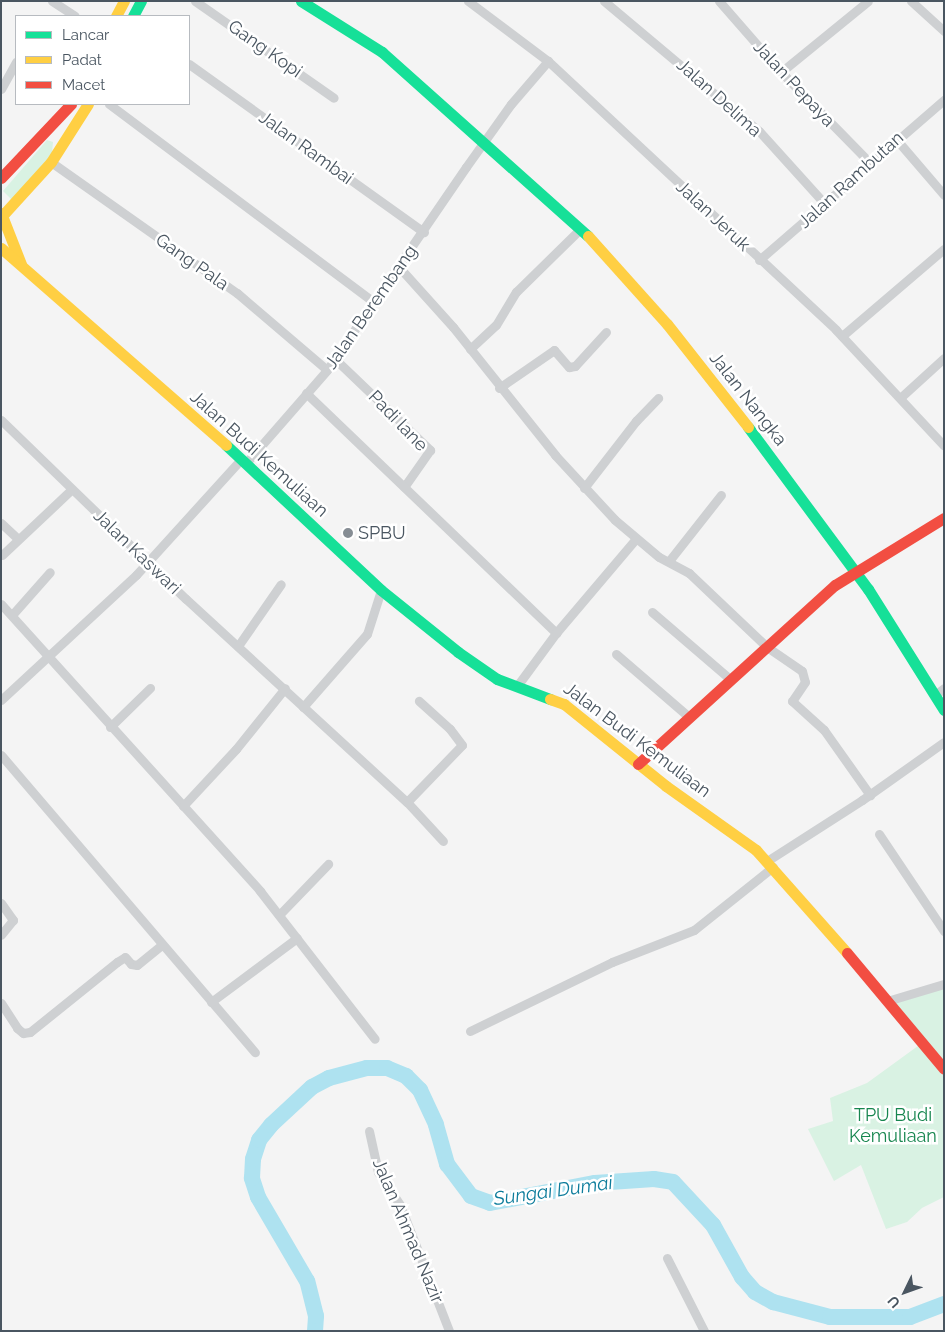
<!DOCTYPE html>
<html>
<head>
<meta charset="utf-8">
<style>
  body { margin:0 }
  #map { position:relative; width:945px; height:1332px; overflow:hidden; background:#f4f4f4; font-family:Raleway,sans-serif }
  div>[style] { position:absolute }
  .green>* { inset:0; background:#d9f2e3 }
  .river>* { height:16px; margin:-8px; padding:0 8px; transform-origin:8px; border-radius:8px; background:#aee2f0 }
  .street>* { height:9px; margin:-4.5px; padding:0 4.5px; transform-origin:4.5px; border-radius:4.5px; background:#ced0d2 }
  .fast>* { height:11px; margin:-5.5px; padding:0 5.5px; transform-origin:5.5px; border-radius:5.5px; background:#16e098 }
  .slow>* { height:11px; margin:-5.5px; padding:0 5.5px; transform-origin:5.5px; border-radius:5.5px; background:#ffcf43 }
  .jam>* { height:11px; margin:-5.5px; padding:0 5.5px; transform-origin:5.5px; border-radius:5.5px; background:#f24e42 }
  .dots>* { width:14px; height:14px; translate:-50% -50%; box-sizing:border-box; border:2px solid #fff; border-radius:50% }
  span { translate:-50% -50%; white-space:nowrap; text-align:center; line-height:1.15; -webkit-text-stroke:5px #fff; paint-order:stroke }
  .street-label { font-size:18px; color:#4a5661 }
  .poi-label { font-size:18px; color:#4a5661 }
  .left { translate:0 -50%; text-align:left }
  .park-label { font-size:18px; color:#17864f }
  .water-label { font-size:19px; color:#0c7c9b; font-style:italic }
  .frame { position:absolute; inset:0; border:2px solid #4a5661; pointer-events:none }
  .legend { position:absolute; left:15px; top:15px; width:175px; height:90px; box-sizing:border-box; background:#fff; border:1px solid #b7bbc0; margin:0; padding:6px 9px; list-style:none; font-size:15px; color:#4a5661 }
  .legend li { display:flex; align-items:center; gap:10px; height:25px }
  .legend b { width:25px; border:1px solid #b7bbc0 }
  .north { position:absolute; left:880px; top:1267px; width:50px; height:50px; -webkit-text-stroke:4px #fff; paint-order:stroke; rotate:228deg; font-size:14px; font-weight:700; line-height:20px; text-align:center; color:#4a5661 }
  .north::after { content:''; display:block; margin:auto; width:18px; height:22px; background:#4a5661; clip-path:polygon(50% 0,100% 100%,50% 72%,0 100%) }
</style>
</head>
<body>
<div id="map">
  <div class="green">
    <i style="clip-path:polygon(47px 140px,53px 142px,52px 153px,15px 203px,3px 191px)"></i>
    <i style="clip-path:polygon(941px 987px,944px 991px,944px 1197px,922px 1208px,907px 1222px,886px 1229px,861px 1165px,834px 1181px,808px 1129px,833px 1121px,830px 1098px,867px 1083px,922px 1043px,890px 1005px)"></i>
  </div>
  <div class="river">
    <i style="left:315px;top:1331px;width:15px;rotate:-86deg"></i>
    <i style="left:316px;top:1316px;width:36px;rotate:-104deg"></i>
    <i style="left:307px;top:1281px;width:97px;rotate:-120.3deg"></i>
    <i style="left:258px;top:1197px;width:20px;rotate:-108deg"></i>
    <i style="left:252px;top:1178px;width:19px;rotate:-87deg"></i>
    <i style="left:253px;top:1159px;width:20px;rotate:-72deg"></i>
    <i style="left:259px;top:1140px;width:19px;rotate:-51deg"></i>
    <i style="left:271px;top:1125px;width:56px;rotate:-42.8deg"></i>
    <i style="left:312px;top:1087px;width:19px;rotate:-28deg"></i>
    <i style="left:329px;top:1078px;width:39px;rotate:-15deg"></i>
    <i style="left:367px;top:1068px;width:20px"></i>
    <i style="left:387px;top:1068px;width:21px;rotate:23deg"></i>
    <i style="left:406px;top:1076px;width:20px;rotate:45deg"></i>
    <i style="left:420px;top:1090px;width:38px;rotate:65deg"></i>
    <i style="left:436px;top:1125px;width:41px;rotate:74.2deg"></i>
    <i style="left:447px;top:1164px;width:40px;rotate:53deg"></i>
    <i style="left:471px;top:1196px;width:20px;rotate:20deg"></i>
    <i style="left:490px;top:1203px;width:107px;rotate:-10.8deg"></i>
    <i style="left:595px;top:1183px;width:59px;rotate:-3.9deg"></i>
    <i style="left:654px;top:1179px;width:19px;rotate:9deg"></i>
    <i style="left:673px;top:1182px;width:59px;rotate:47.1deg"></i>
    <i style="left:713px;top:1225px;width:60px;rotate:60.9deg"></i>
    <i style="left:742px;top:1277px;width:20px;rotate:49deg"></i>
    <i style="left:755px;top:1292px;width:21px;rotate:29deg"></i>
    <i style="left:773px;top:1302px;width:59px;rotate:14.7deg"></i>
    <i style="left:830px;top:1317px;width:80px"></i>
    <i style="left:910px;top:1317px;width:36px;rotate:-21deg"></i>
  </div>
  <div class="street">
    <i style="left:52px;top:1px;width:27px;rotate:33deg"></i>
    <i style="left:195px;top:1px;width:169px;rotate:34.9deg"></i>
    <i style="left:468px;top:1px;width:100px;rotate:36.9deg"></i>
    <i style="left:548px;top:61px;width:394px;rotate:43deg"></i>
    <i style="left:836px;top:330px;width:158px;rotate:47deg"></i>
    <i style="left:604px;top:1px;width:202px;rotate:40deg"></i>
    <i style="left:759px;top:131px;width:98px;rotate:47.9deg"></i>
    <i style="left:719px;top:1px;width:94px;rotate:48.9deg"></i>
    <i style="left:781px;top:72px;width:129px;rotate:45.6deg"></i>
    <i style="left:911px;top:1px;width:45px;rotate:42.3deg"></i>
    <i style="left:189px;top:64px;width:289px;rotate:35.6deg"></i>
    <i style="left:781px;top:72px;width:112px;rotate:-39.2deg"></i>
    <i style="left:1px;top:89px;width:31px;rotate:-61deg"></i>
    <i style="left:109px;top:104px;width:332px;rotate:36.8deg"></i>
    <i style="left:896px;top:139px;width:74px;rotate:49.4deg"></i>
    <i style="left:51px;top:162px;width:228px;rotate:35.2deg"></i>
    <i style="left:237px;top:293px;width:118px;rotate:40.5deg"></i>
    <i style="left:759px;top:260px;width:245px;rotate:-40.9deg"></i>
    <i style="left:399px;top:267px;width:81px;rotate:48deg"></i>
    <i style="left:453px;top:327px;width:164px;rotate:51.4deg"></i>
    <i style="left:555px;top:455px;width:88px;rotate:47.3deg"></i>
    <i style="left:615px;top:520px;width:57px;rotate:40.1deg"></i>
    <i style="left:659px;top:557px;width:34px;rotate:28deg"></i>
    <i style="left:689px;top:573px;width:108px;rotate:43.5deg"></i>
    <i style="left:767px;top:647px;width:42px;rotate:34.4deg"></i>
    <i style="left:802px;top:671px;width:11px;rotate:75deg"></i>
    <i style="left:805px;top:682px;width:23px;rotate:124deg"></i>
    <i style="left:792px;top:701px;width:43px;rotate:42.2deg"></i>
    <i style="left:824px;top:730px;width:80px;rotate:54.7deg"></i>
    <i style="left:842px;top:336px;width:134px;rotate:-40.5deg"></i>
    <i style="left:470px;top:349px;width:35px;rotate:-43deg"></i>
    <i style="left:496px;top:325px;width:39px;rotate:-59deg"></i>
    <i style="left:516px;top:292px;width:90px;rotate:-44.5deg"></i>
    <i style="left:335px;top:359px;width:132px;rotate:43.8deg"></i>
    <i style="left:430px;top:450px;width:45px;rotate:125.1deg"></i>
    <i style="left:499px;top:388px;width:67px;rotate:-34.6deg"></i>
    <i style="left:554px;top:350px;width:23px;rotate:49deg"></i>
    <i style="left:569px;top:367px;width:6px;rotate:-9deg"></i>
    <i style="left:575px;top:366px;width:46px;rotate:-47.6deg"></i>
    <i style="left:306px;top:393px;width:347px;rotate:43.8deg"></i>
    <i style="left:900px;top:398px;width:59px;rotate:-42.3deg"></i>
    <i style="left:1px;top:420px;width:257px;rotate:44.1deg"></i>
    <i style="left:186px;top:599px;width:300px;rotate:42.6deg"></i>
    <i style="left:407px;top:802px;width:53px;rotate:47.3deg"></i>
    <i style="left:246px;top:463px;width:123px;rotate:-48.9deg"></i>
    <i style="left:327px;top:370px;width:246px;rotate:-55.6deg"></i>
    <i style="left:466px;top:167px;width:77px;rotate:-54.5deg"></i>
    <i style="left:511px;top:104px;width:57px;rotate:-49.3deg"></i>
    <i style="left:584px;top:488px;width:85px;rotate:-52.2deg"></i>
    <i style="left:636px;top:421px;width:32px;rotate:-46deg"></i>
    <i style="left:1px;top:523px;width:23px;rotate:43deg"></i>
    <i style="left:2px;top:555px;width:95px;rotate:-43.3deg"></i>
    <i style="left:669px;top:561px;width:84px;rotate:-51.8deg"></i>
    <i style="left:1px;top:604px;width:387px;rotate:47.9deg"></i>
    <i style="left:260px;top:891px;width:187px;rotate:52.2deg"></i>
    <i style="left:652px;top:612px;width:103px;rotate:40.7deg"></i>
    <i style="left:12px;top:615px;width:57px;rotate:-48.5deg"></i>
    <i style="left:238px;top:646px;width:75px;rotate:-55.3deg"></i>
    <i style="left:616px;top:654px;width:96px;rotate:40.8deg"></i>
    <i style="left:517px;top:686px;width:66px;rotate:-53.7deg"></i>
    <i style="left:556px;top:633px;width:122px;rotate:-49.7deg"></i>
    <i style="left:935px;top:695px;width:11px;rotate:-38deg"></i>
    <i style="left:1px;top:700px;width:184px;rotate:-42.8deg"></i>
    <i style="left:136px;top:575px;width:156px;rotate:-47.8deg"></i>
    <i style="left:303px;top:707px;width:97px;rotate:-48.8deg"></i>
    <i style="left:367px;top:634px;width:46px;rotate:-72.3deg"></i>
    <i style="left:110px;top:727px;width:56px;rotate:-44.3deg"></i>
    <i style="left:1px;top:755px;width:391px;rotate:49.5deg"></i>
    <i style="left:407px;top:802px;width:79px;rotate:-46deg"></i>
    <i style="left:462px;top:745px;width:20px;rotate:-127deg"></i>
    <i style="left:450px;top:729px;width:42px;rotate:-137.9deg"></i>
    <i style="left:183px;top:806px;width:78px;rotate:-47.1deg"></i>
    <i style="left:236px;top:749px;width:78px;rotate:-51.2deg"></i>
    <i style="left:879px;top:834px;width:117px;rotate:56.2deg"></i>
    <i style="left:767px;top:861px;width:113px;rotate:-32.7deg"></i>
    <i style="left:862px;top:800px;width:100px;rotate:-35.3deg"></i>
    <i style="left:1px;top:903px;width:21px;rotate:55deg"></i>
    <i style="left:13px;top:920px;width:19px;rotate:129deg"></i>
    <i style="left:279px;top:915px;width:71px;rotate:-46.1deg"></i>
    <i style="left:887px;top:1001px;width:59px;rotate:-16.6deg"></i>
    <i style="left:211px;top:1002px;width:107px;rotate:-36.7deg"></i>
    <i style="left:1px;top:1003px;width:30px;rotate:57deg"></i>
    <i style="left:17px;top:1028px;width:8px;rotate:40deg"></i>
    <i style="left:23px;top:1033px;width:7px;rotate:-8deg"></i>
    <i style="left:30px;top:1032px;width:112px;rotate:-38.8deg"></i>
    <i style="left:117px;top:962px;width:9px;rotate:-32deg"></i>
    <i style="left:125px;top:957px;width:9px;rotate:49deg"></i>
    <i style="left:131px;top:964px;width:6px;rotate:9deg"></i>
    <i style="left:137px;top:965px;width:32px;rotate:-39deg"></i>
    <i style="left:470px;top:1031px;width:158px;rotate:-25.9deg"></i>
    <i style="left:612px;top:962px;width:88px;rotate:-21.3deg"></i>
    <i style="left:694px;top:930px;width:101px;rotate:-38.6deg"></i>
    <i style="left:369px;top:1131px;width:42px;rotate:77.6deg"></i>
    <i style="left:378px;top:1172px;width:40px;rotate:56deg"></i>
    <i style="left:400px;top:1205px;width:135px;rotate:68.7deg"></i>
    <i style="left:667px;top:1258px;width:82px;rotate:63.1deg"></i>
  </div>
  <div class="fast">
    <i style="left:301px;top:1px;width:96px;rotate:32.2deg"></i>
    <i style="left:382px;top:52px;width:276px;rotate:41.8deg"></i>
    <i style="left:133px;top:16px;width:17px;rotate:-62deg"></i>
    <i style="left:748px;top:427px;width:202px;rotate:53.5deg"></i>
    <i style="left:868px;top:589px;width:143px;rotate:57.9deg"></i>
    <i style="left:226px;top:445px;width:212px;rotate:43.1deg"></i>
    <i style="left:381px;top:590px;width:99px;rotate:38.8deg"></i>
    <i style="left:458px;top:652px;width:47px;rotate:34.7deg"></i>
    <i style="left:497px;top:679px;width:57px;rotate:20.7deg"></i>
  </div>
  <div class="slow">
    <i style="left:116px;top:16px;width:17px;rotate:-62deg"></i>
    <i style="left:1px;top:213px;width:55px;rotate:68.6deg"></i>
    <i style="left:1px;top:217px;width:74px;rotate:-47.7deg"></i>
    <i style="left:51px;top:162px;width:69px;rotate:-57.5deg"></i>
    <i style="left:588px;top:236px;width:118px;rotate:48.1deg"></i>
    <i style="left:667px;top:324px;width:131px;rotate:51.8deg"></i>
    <i style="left:1px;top:248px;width:299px;rotate:41.2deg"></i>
    <i style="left:550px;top:699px;width:15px;rotate:20deg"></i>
    <i style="left:564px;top:704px;width:131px;rotate:38.8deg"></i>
    <i style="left:666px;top:786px;width:110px;rotate:35.4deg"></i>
    <i style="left:756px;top:850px;width:137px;rotate:48.5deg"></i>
  </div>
  <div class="jam">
    <i style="left:1px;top:178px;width:102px;rotate:-46.6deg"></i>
    <i style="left:638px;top:764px;width:266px;rotate:-42.3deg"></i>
    <i style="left:835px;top:585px;width:128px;rotate:-31.6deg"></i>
    <i style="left:847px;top:953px;width:151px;rotate:50.1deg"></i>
  </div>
  <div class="dots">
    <i style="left:348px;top:533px;background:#868d94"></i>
  </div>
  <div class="street-label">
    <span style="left:265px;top:49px;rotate:35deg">Gang Kopi</span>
    <span style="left:794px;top:84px;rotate:47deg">Jalan Pepaya</span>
    <span style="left:719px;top:98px;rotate:42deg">Jalan Delima</span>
    <span style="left:306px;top:148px;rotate:36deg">Jalan Rambai</span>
    <span style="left:851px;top:180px;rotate:-42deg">Jalan Rambutan</span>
    <span style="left:713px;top:216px;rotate:43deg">Jalan Jeruk</span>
    <span style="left:192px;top:262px;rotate:35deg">Gang Pala</span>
    <span style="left:371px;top:307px;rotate:-55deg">Jalan Berembang</span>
    <span style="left:748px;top:399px;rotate:52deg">Jalan Nangka</span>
    <span style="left:398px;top:421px;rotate:46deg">Padi lane</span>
    <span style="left:259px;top:454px;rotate:42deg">Jalan Budi Kemuliaan</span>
    <span style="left:137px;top:552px;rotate:44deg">Jalan Kaswari</span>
    <span style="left:637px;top:740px;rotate:37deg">Jalan Budi Kemuliaan</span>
    <span style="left:408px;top:1231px;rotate:67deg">Jalan Ahmad Nazir</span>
  </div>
  <div class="poi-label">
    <span class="left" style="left:358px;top:533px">SPBU</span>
  </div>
  <div class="park-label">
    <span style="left:893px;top:1126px">TPU Budi<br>Kemuliaan</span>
  </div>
  <div class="water-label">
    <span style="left:553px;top:1191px;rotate:-8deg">Sungai Dumai</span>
  </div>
  <div class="frame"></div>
  <ul class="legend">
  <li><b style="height:6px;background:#16e098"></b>Lancar</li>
  <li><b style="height:6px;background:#ffcf43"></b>Padat</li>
  <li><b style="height:6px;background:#f24e42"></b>Macet</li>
  </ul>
  <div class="north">U</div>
</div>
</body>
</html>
